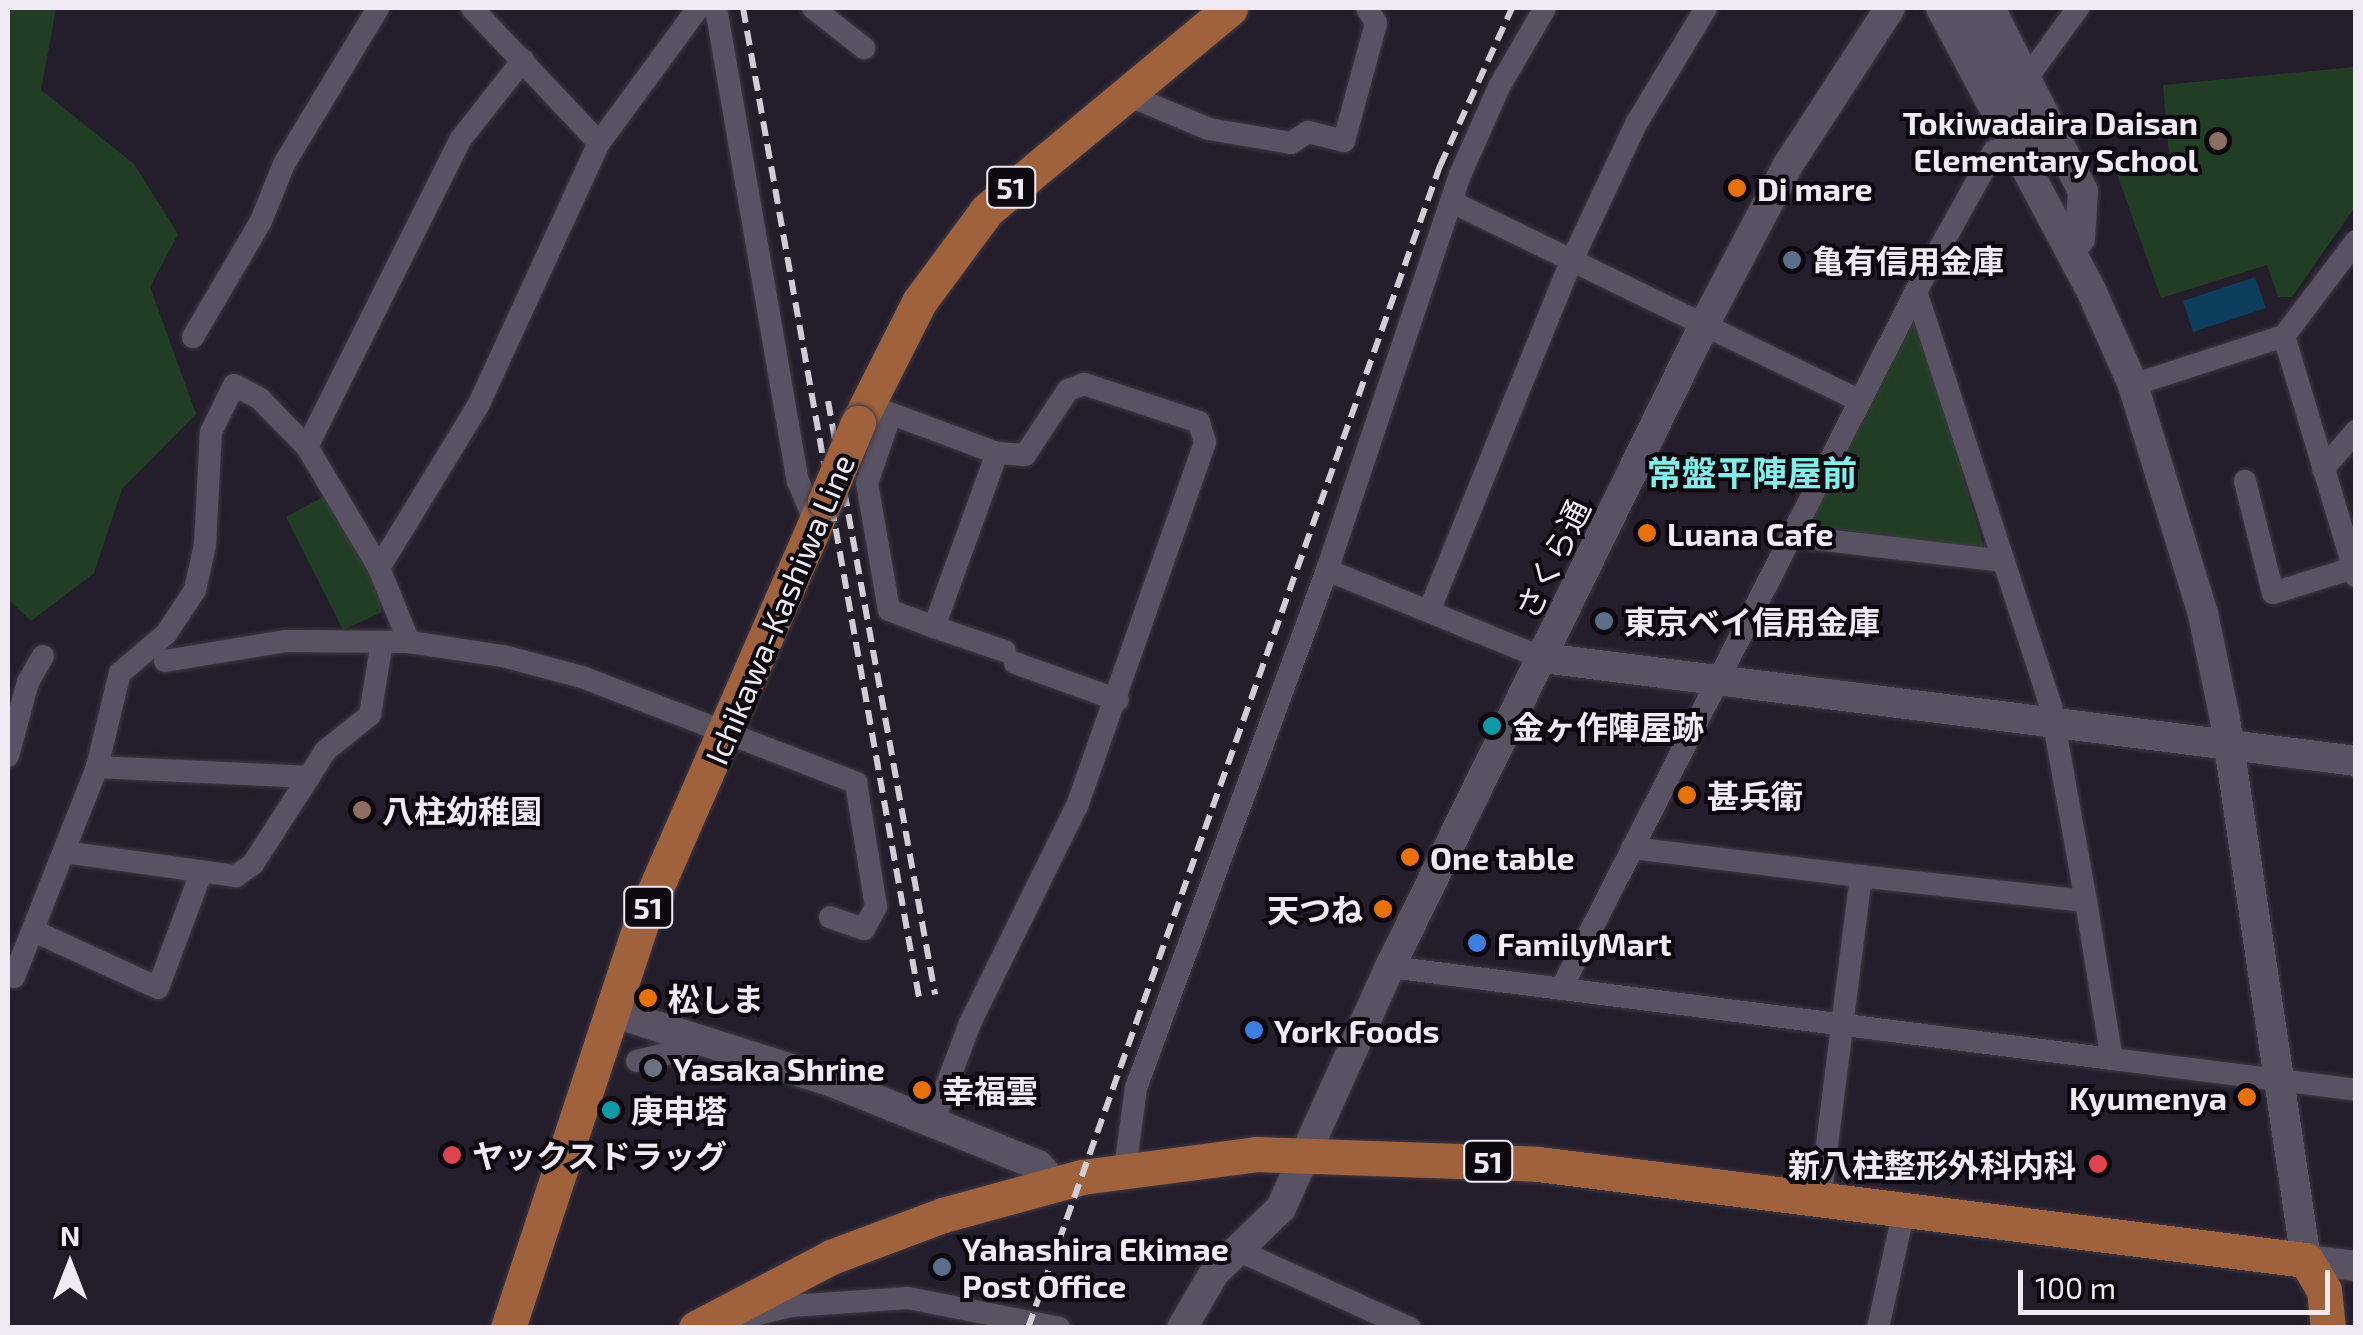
<!DOCTYPE html>
<html>
<head>
<meta charset="utf-8">
<style>
  body { margin:0 }
  #map { position:relative; width:2363px; height:1335px; overflow:hidden; background:#241d2b; font-family:"Exo 2","Noto Sans JP",sans-serif }
  div>[style] { position:absolute }
  .green>* { inset:0; background:#213e24 }
  .water>* { inset:0; background:#0c3d5d }
  .roads { filter:drop-shadow(0 0 2px #3f3944) drop-shadow(0 0 2px #3f3944) }
  .street>* { height:22px; margin:-11px; padding:0 11px; transform-origin:11px; border-radius:11px; background:#595262 }
  .secondary>* { height:30px; margin:-15px; padding:0 15px; transform-origin:15px; border-radius:15px; background:#595262 }
  .primary>* { height:35px; margin:-17.5px; padding:0 17.5px; transform-origin:17.5px; border-radius:17.5px; background:#9f623d }
  .rail>* { height:6px; margin-top:-3px; transform-origin:0; background:repeating-linear-gradient(90deg,#d1ccd6 0 15px,transparent 0 23px) }
  .bridges { filter:drop-shadow(0 0 2px #3f3944) drop-shadow(0 0 2px #3f3944) }
  .primary-bridge>* { height:35px; margin:-17.5px; padding:0 17.5px; transform-origin:17.5px; border-radius:17.5px; background:#9f623d }
  .dots>* { width:28px; height:28px; translate:-50% -50%; box-sizing:border-box; border:5px solid #0b090f; border-radius:50% }
  span { translate:-50% -50%; white-space:nowrap; text-align:center; line-height:1.15; -webkit-text-stroke:8px #0b090f; paint-order:stroke }
  .shield-label span { padding:2px 8px; background:#0b090f; border:2px solid; border-radius:8px; -webkit-text-stroke-width:0 }
  .shield-label { font-size:30px; color:#efeaf4; font-weight:700 }
  .poi-label { font-size:32px; color:#efeaf4; font-weight:700 }
  .right { translate:-100% -50%; text-align:right }
  .left { translate:0 -50%; text-align:left }
  .street-label { font-size:32px; color:#efeaf4 }
  .neighbourhood-label { font-size:35px; color:#83eee9; font-weight:700 }
  .frame { position:absolute; inset:0; border:10px solid #efeaf4; pointer-events:none }
  .north { position:absolute; left:20px; top:1215px; width:100px; height:100px; -webkit-text-stroke:8px #0b090f; paint-order:stroke; rotate:0deg; font-size:28px; font-weight:700; line-height:40px; text-align:center; color:#efeaf4 }
  .north::after { content:''; display:block; margin:auto; width:35px; height:45px; background:#efeaf4; clip-path:polygon(50% 0,100% 100%,50% 72%,0 100%) }
  .scale { position:absolute; left:2018px; top:1270px; width:312px; height:45px; box-sizing:border-box; border:5px solid #efeaf4; border-top:0; padding-left:12px; font-size:30px; line-height:35px; white-space:nowrap; color:#efeaf4; -webkit-text-stroke:8px #0b090f; paint-order:stroke }
</style>
</head>
<body>
<div id="map">
  <div class="green">
    <i style="clip-path:polygon(8px 8px,56px 8px,41px 90px,134px 164px,178px 234px,150px 287px,196px 414px,122px 489px,94px 573px,31px 621px,8px 599px)"></i>
    <i style="clip-path:polygon(2355px 67px,2355px 207px,2292px 297px,2278px 297px,2267px 265px,2161px 298px,2117px 174px,2170px 166px,2163px 85px)"></i>
    <i style="clip-path:polygon(1910px 324px,1920px 330px,1985px 551px,1809px 525px)"></i>
    <i style="clip-path:polygon(330px 493px,377px 583px,382px 612px,343px 630px,286px 517px)"></i>
  </div>
  <div class="water">
    <i style="clip-path:polygon(2255px 277px,2266px 308px,2193px 332px,2183px 301px)"></i>
  </div>
  <div class="roads">
    <div class="street">
      <i style="left:472px;top:8px;width:185px;rotate:46.7deg"></i>
      <i style="left:716px;top:8px;width:480px;rotate:80.2deg"></i>
      <i style="left:798px;top:481px;width:47px;rotate:67.3deg"></i>
      <i style="left:813px;top:8px;width:65px;rotate:38.1deg"></i>
      <i style="left:2027px;top:78px;width:87px;rotate:-53.9deg"></i>
      <i style="left:1125px;top:94px;width:91px;rotate:22.6deg"></i>
      <i style="left:1209px;top:129px;width:83px;rotate:9.7deg"></i>
      <i style="left:1291px;top:143px;width:20px;rotate:-33deg"></i>
      <i style="left:1308px;top:132px;width:37px;rotate:14deg"></i>
      <i style="left:1344px;top:141px;width:122px;rotate:-74.8deg"></i>
      <i style="left:1376px;top:23px;width:17px;rotate:-121deg"></i>
      <i style="left:1452px;top:202px;width:452px;rotate:26deg"></i>
      <i style="left:1916px;top:291px;width:160px;rotate:-60.9deg"></i>
      <i style="left:2284px;top:336px;width:251px;rotate:73.3deg"></i>
      <i style="left:193px;top:337px;width:134px;rotate:-59.6deg"></i>
      <i style="left:261px;top:221px;width:61px;rotate:-68deg"></i>
      <i style="left:284px;top:164px;width:182px;rotate:-58.9deg"></i>
      <i style="left:2133px;top:385px;width:159px;rotate:-18deg"></i>
      <i style="left:2284px;top:336px;width:119px;rotate:-52.8deg"></i>
      <i style="left:865px;top:404px;width:141px;rotate:20.4deg"></i>
      <i style="left:997px;top:453px;width:185px;rotate:109.9deg"></i>
      <i style="left:934px;top:627px;width:75px;rotate:18.7deg"></i>
      <i style="left:890px;top:416px;width:71px;rotate:108.9deg"></i>
      <i style="left:867px;top:483px;width:129px;rotate:80.2deg"></i>
      <i style="left:889px;top:610px;width:48px;rotate:20.7deg"></i>
      <i style="left:307px;top:447px;width:343px;rotate:-63.5deg"></i>
      <i style="left:460px;top:140px;width:102px;rotate:-51.8deg"></i>
      <i style="left:2323px;top:469px;width:50px;rotate:-49deg"></i>
      <i style="left:2245px;top:481px;width:115px;rotate:76deg"></i>
      <i style="left:2273px;top:593px;width:84px;rotate:-17.4deg"></i>
      <i style="left:1791px;top:536px;width:214px;rotate:6.7deg"></i>
      <i style="left:379px;top:568px;width:190px;rotate:-58.6deg"></i>
      <i style="left:478px;top:406px;width:289px;rotate:-65.3deg"></i>
      <i style="left:599px;top:143px;width:167px;rotate:-53.7deg"></i>
      <i style="left:1327px;top:570px;width:233px;rotate:22.2deg"></i>
      <i style="left:1430px;top:609px;width:377px;rotate:-67.9deg"></i>
      <i style="left:1572px;top:260px;width:150px;rotate:-64.8deg"></i>
      <i style="left:1636px;top:124px;width:135px;rotate:-58.9deg"></i>
      <i style="left:165px;top:661px;width:123px;rotate:-9.4deg"></i>
      <i style="left:286px;top:641px;width:123px;rotate:0.5deg"></i>
      <i style="left:1015px;top:663px;width:109px;rotate:19.8deg"></i>
      <i style="left:8px;top:756px;width:77px;rotate:-74.9deg"></i>
      <i style="left:28px;top:682px;width:30px;rotate:-60deg"></i>
      <i style="left:97px;top:767px;width:97px;rotate:-76.3deg"></i>
      <i style="left:120px;top:673px;width:60px;rotate:-40.3deg"></i>
      <i style="left:166px;top:634px;width:53px;rotate:-56.6deg"></i>
      <i style="left:195px;top:590px;width:46px;rotate:-77.5deg"></i>
      <i style="left:205px;top:545px;width:113px;rotate:-87deg"></i>
      <i style="left:211px;top:432px;width:52px;rotate:-63.9deg"></i>
      <i style="left:234px;top:385px;width:30px;rotate:28deg"></i>
      <i style="left:260px;top:399px;width:67px;rotate:45.6deg"></i>
      <i style="left:307px;top:447px;width:141px;rotate:59.2deg"></i>
      <i style="left:379px;top:568px;width:80px;rotate:67.9deg"></i>
      <i style="left:409px;top:642px;width:95px;rotate:8.5deg"></i>
      <i style="left:503px;top:656px;width:82px;rotate:14.9deg"></i>
      <i style="left:582px;top:677px;width:294px;rotate:21.1deg"></i>
      <i style="left:856px;top:783px;width:126px;rotate:80.8deg"></i>
      <i style="left:876px;top:907px;width:25px;rotate:119deg"></i>
      <i style="left:864px;top:929px;width:36px;rotate:-161deg"></i>
      <i style="left:309px;top:777px;width:31px;rotate:-58deg"></i>
      <i style="left:325px;top:751px;width:58px;rotate:-38.7deg"></i>
      <i style="left:370px;top:715px;width:74px;rotate:-80.7deg"></i>
      <i style="left:1632px;top:848px;width:231px;rotate:7deg"></i>
      <i style="left:2086px;top:901px;width:160px;rotate:80.7deg"></i>
      <i style="left:2112px;top:1059px;width:246px;rotate:7.2deg"></i>
      <i style="left:34px;top:931px;width:136px;rotate:24.7deg"></i>
      <i style="left:158px;top:988px;width:123px;rotate:-69.5deg"></i>
      <i style="left:1390px;top:967px;width:728px;rotate:7.26deg"></i>
      <i style="left:14px;top:977px;width:226px;rotate:-68.4deg"></i>
      <i style="left:97px;top:767px;width:212px;rotate:2.7deg"></i>
      <i style="left:309px;top:777px;width:103px;rotate:122.8deg"></i>
      <i style="left:253px;top:864px;width:21px;rotate:145deg"></i>
      <i style="left:236px;top:876px;width:172px;rotate:-172deg"></i>
      <i style="left:1561px;top:989px;width:783px;rotate:-63.04deg"></i>
      <i style="left:1916px;top:291px;width:437px;rotate:72deg"></i>
      <i style="left:2051px;top:707px;width:197px;rotate:79.8deg"></i>
      <i style="left:2086px;top:901px;width:226px;rotate:-173.7deg"></i>
      <i style="left:1861px;top:876px;width:326px;rotate:97.2deg"></i>
      <i style="left:637px;top:1061px;width:56px;rotate:-13.5deg"></i>
      <i style="left:691px;top:1048px;width:17px;rotate:-36deg"></i>
      <i style="left:933px;top:1122px;width:106px;rotate:-69.5deg"></i>
      <i style="left:970px;top:1023px;width:242px;rotate:-63.8deg"></i>
      <i style="left:1077px;top:806px;width:386px;rotate:-70.6deg"></i>
      <i style="left:1205px;top:442px;width:21px;rotate:-107deg"></i>
      <i style="left:1199px;top:422px;width:121px;rotate:-161.7deg"></i>
      <i style="left:1084px;top:384px;width:17px;rotate:159deg"></i>
      <i style="left:1068px;top:390px;width:78px;rotate:123.5deg"></i>
      <i style="left:1025px;top:455px;width:28px;rotate:-176deg"></i>
      <i style="left:1125px;top:1169px;width:82px;rotate:-82.3deg"></i>
      <i style="left:1136px;top:1088px;width:552px;rotate:-69.76deg"></i>
      <i style="left:1327px;top:570px;width:417px;rotate:-71.4deg"></i>
      <i style="left:1460px;top:175px;width:96px;rotate:-66.1deg"></i>
      <i style="left:1499px;top:87px;width:91px;rotate:-59.8deg"></i>
      <i style="left:1237px;top:1250px;width:190px;rotate:24.3deg"></i>
      <i style="left:738px;top:1319px;width:55px;rotate:-13.8deg"></i>
      <i style="left:791px;top:1306px;width:117px;rotate:-3.9deg"></i>
      <i style="left:908px;top:1298px;width:154px;rotate:11.2deg"></i>
      <i style="left:1878px;top:1328px;width:121px;rotate:-77.6deg"></i>
    </div>
    <div class="secondary">
      <i style="left:1941px;top:8px;width:319px;rotate:62deg"></i>
      <i style="left:2091px;top:290px;width:104px;rotate:66.1deg"></i>
      <i style="left:2133px;top:385px;width:239px;rotate:73deg"></i>
      <i style="left:2203px;top:614px;width:107px;rotate:78.2deg"></i>
      <i style="left:2225px;top:719px;width:547px;rotate:81.48deg"></i>
      <i style="left:2306px;top:1260px;width:50px;rotate:6.8deg"></i>
      <i style="left:1966px;top:8px;width:151px;rotate:63.3deg"></i>
      <i style="left:1990px;top:8px;width:205px;rotate:63.1deg"></i>
      <i style="left:2083px;top:191px;width:48px;rotate:93.6deg"></i>
      <i style="left:1543px;top:658px;width:819px;rotate:7.22deg"></i>
      <i style="left:615px;top:1013px;width:225px;rotate:17.6deg"></i>
      <i style="left:830px;top:1081px;width:224px;rotate:22deg"></i>
      <i style="left:1038px;top:1165px;width:24px;rotate:48deg"></i>
      <i style="left:1182px;top:1328px;width:64px;rotate:-59.8deg"></i>
      <i style="left:1214px;top:1273px;width:93px;rotate:-44.1deg"></i>
      <i style="left:1281px;top:1208px;width:265px;rotate:-65.7deg"></i>
      <i style="left:1390px;top:967px;width:715px;rotate:-63.94deg"></i>
      <i style="left:1704px;top:325px;width:181px;rotate:-62.3deg"></i>
      <i style="left:1788px;top:165px;width:187px;rotate:-57deg"></i>
    </div>
    <div class="primary">
      <i style="left:858px;top:423px;width:136px;rotate:-63.2deg"></i>
      <i style="left:919px;top:302px;width:114px;rotate:-53.5deg"></i>
      <i style="left:987px;top:210px;width:316px;rotate:-39.7deg"></i>
      <i style="left:2306px;top:1260px;width:35px;rotate:59deg"></i>
      <i style="left:2324px;top:1290px;width:38px;rotate:84deg"></i>
      <i style="left:508px;top:1328px;width:429px;rotate:-71.8deg"></i>
      <i style="left:642px;top:920px;width:457px;rotate:-66.4deg"></i>
      <i style="left:696px;top:1328px;width:153px;rotate:-27.7deg"></i>
      <i style="left:831px;top:1257px;width:120px;rotate:-20.6deg"></i>
      <i style="left:943px;top:1215px;width:144px;rotate:-15.3deg"></i>
      <i style="left:1082px;top:1177px;width:176px;rotate:-7.5deg"></i>
      <i style="left:1256px;top:1154px;width:282px;rotate:2deg"></i>
      <i style="left:1538px;top:1164px;width:774px;rotate:7.13deg"></i>
    </div>
  </div>
  <div class="rail">
    <i style="left:743px;top:8px;width:1005px;rotate:79.91deg"></i>
    <i style="left:828px;top:401px;width:603px;rotate:79.77deg"></i>
    <i style="left:1028px;top:1328px;width:1233px;rotate:-70.48deg"></i>
    <i style="left:1440px;top:166px;width:174px;rotate:-65.5deg"></i>
  </div>
  <div class="bridges">
    <div class="primary-bridge">
      <i style="left:825px;top:501px;width:85px;rotate:-67.1deg"></i>
    </div>
  </div>
  <div class="dots">
    <i style="left:2218px;top:141px;background:#8d6e63"></i>
    <i style="left:1737px;top:188px;background:#e8710a"></i>
    <i style="left:1792px;top:260px;background:#5c6f8a"></i>
    <i style="left:1647px;top:533px;background:#e8710a"></i>
    <i style="left:1604px;top:621px;background:#5c6f8a"></i>
    <i style="left:1492px;top:726px;background:#0f9aa8"></i>
    <i style="left:1687px;top:795px;background:#e8710a"></i>
    <i style="left:362px;top:810px;background:#8d6e63"></i>
    <i style="left:1410px;top:857px;background:#e8710a"></i>
    <i style="left:1383px;top:909px;background:#e8710a"></i>
    <i style="left:1477px;top:943px;background:#3f7fe0"></i>
    <i style="left:648px;top:998px;background:#e8710a"></i>
    <i style="left:1254px;top:1030px;background:#3f7fe0"></i>
    <i style="left:653px;top:1068px;background:#6b7280"></i>
    <i style="left:922px;top:1090px;background:#e8710a"></i>
    <i style="left:2247px;top:1097px;background:#e8710a"></i>
    <i style="left:611px;top:1110px;background:#0f9aa8"></i>
    <i style="left:452px;top:1155px;background:#e0444e"></i>
    <i style="left:2098px;top:1164px;background:#e0444e"></i>
    <i style="left:942px;top:1267px;background:#5c6f8a"></i>
  </div>
  <div class="shield-label">
    <span style="left:1011px;top:187px">51</span>
    <span style="left:648px;top:907px">51</span>
    <span style="left:1488px;top:1161px">51</span>
  </div>
  <div class="poi-label">
    <span class="right" style="left:2198px;top:141px">Tokiwadaira Daisan<br>Elementary School</span>
    <span class="left" style="left:1757px;top:188px">Di mare</span>
    <span class="left" style="left:1812px;top:260px">亀有信用金庫</span>
    <span class="left" style="left:1667px;top:533px">Luana Cafe</span>
    <span class="left" style="left:1624px;top:621px">東京ベイ信用金庫</span>
    <span class="left" style="left:1512px;top:726px">金ヶ作陣屋跡</span>
    <span class="left" style="left:1707px;top:795px">甚兵衛</span>
    <span class="left" style="left:382px;top:810px">八柱幼稚園</span>
    <span class="left" style="left:1430px;top:857px">One table</span>
    <span class="right" style="left:1363px;top:909px">天つね</span>
    <span class="left" style="left:1497px;top:943px">FamilyMart</span>
    <span class="left" style="left:668px;top:998px">松しま</span>
    <span class="left" style="left:1274px;top:1030px">York Foods</span>
    <span class="left" style="left:673px;top:1068px">Yasaka Shrine</span>
    <span class="left" style="left:942px;top:1090px">幸福雲</span>
    <span class="right" style="left:2227px;top:1097px">Kyumenya</span>
    <span class="left" style="left:631px;top:1110px">庚申塔</span>
    <span class="left" style="left:472px;top:1155px">ヤックスドラッグ</span>
    <span class="right" style="left:2076px;top:1164px">新八柱整形外科内科</span>
    <span class="left" style="left:962px;top:1267px">Yahashira Ekimae<br>Post Office</span>
  </div>
  <div class="street-label">
    <span style="left:1552px;top:559px;rotate:-64deg">さくら通</span>
    <span style="left:779px;top:609px;rotate:-67deg">Ichikawa-Kashiwa Line</span>
  </div>
  <div class="neighbourhood-label">
    <span style="left:1752px;top:472px">常盤平陣屋前</span>
  </div>
  <div class="frame"></div>
  <div class="north">N</div>
  <div class="scale">100 m</div>
</div>
</body>
</html>
